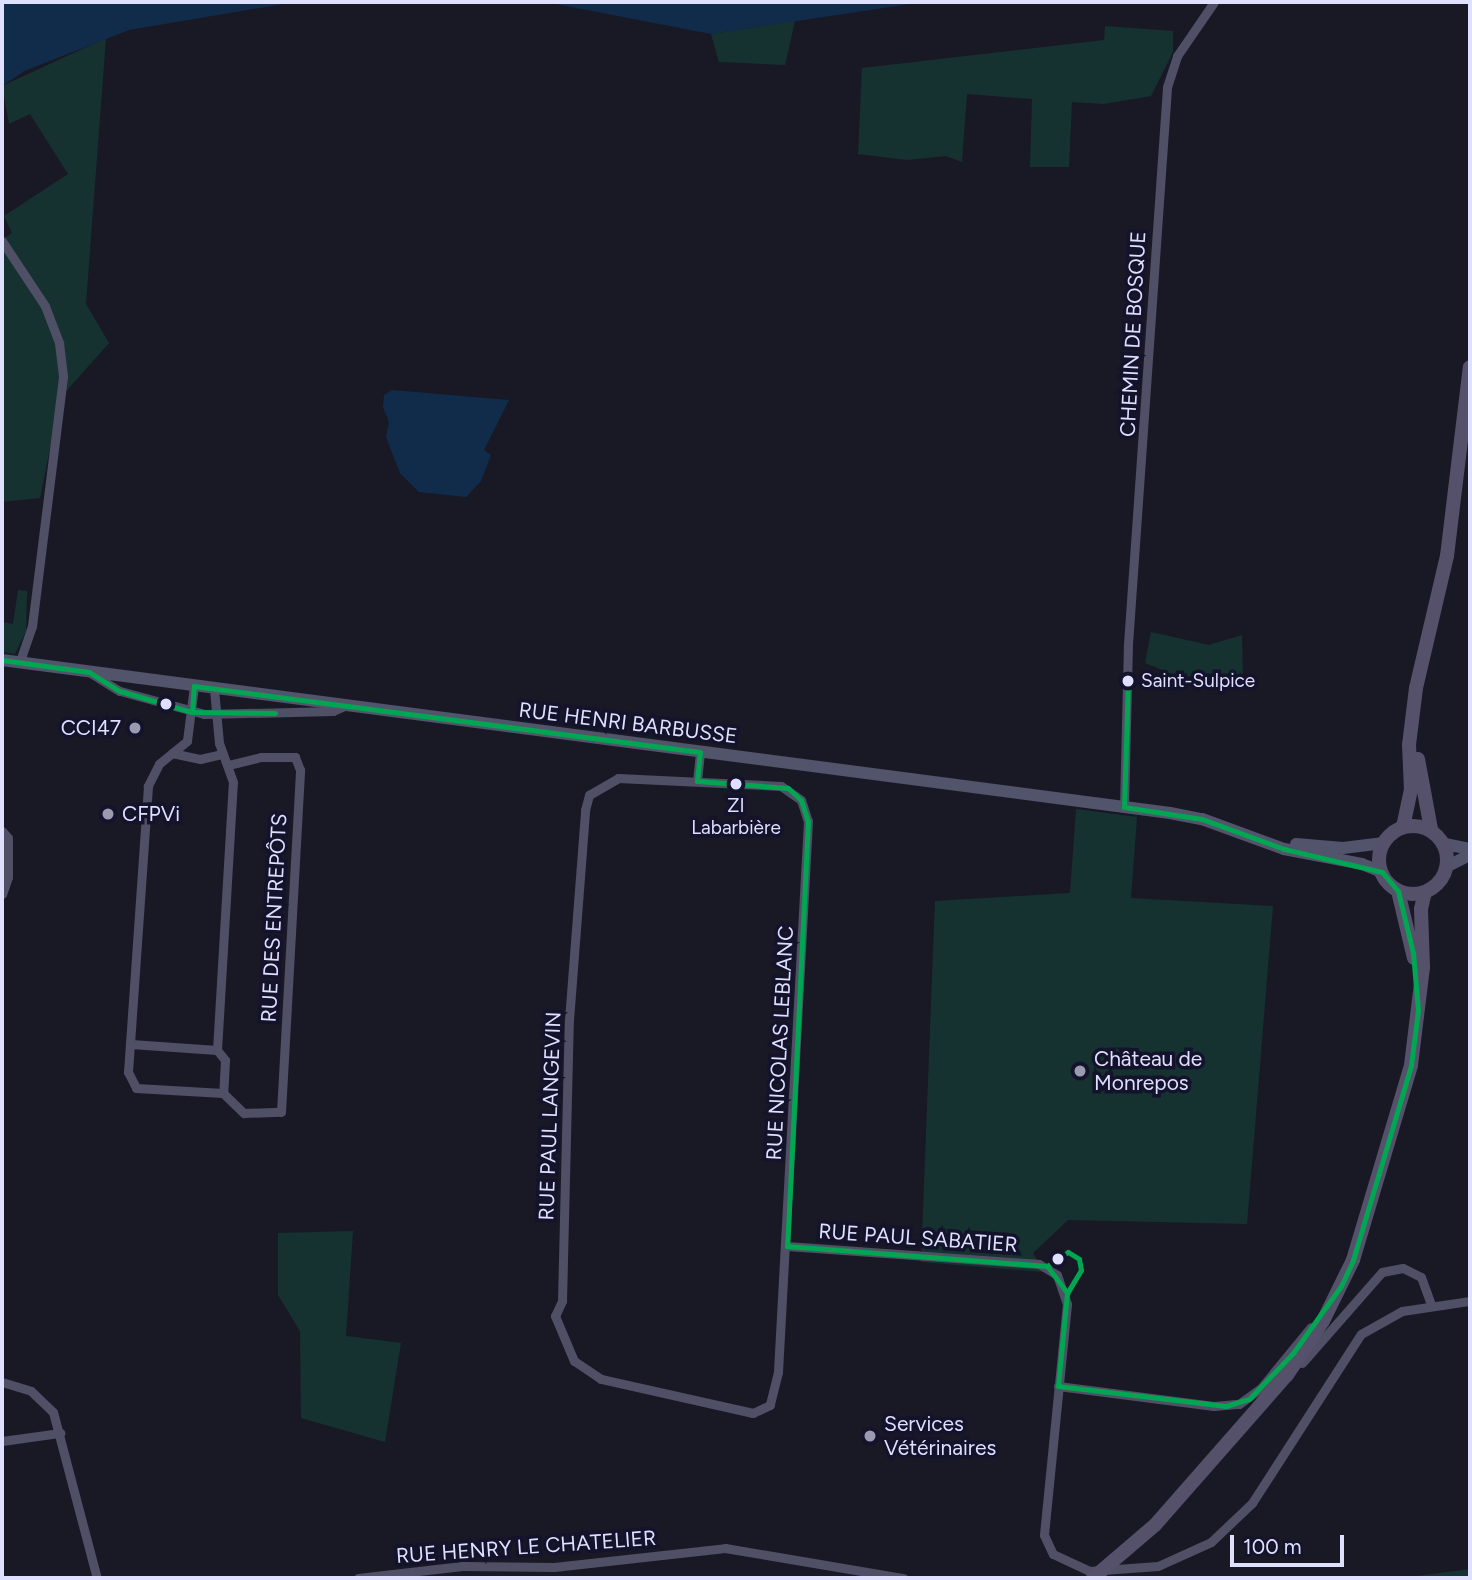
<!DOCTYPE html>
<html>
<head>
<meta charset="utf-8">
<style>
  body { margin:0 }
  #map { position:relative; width:1472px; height:1580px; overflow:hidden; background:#191926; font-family:Figtree,sans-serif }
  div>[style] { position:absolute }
  .green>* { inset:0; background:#163230 }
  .water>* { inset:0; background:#112c4a }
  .minor>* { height:9px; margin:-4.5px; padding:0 4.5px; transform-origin:4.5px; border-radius:4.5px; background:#4f5066 }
  .secondary>* { height:12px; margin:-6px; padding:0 6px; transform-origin:6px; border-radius:6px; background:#52546c }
  .primary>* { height:14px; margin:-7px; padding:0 7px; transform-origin:7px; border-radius:7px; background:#56516b }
  .primary>.ring { margin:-7px; padding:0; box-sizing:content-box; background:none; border:14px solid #56516b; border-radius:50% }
  .primary-bridge>* { height:14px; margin:-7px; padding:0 7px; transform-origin:7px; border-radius:7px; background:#56516b }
  .bus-1>* { height:5px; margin:-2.5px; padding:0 2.5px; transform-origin:2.5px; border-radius:2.5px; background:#00a651 }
  .dots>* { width:19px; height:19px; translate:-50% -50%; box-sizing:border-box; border:4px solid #14132c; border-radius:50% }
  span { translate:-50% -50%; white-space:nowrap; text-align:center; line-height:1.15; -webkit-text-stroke:7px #14132c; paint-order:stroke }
  .bus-label { font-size:19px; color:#dfdffe }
  .left { translate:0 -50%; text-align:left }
  .street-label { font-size:21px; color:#dfdffe }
  .poi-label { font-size:21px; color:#dfdffe }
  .right { translate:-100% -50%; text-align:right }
  .frame { position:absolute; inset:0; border:4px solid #dfdffe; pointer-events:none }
  .scale { position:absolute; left:1230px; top:1535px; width:114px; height:32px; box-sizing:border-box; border:4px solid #dfdffe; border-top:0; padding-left:9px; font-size:21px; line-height:24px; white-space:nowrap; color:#dfdffe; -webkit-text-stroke:5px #14132c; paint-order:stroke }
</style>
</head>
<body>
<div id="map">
  <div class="green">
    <i style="clip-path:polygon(795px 21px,785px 65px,719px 62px,711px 34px)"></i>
    <i style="clip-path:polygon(1105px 26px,1173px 31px,1173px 52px,1151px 96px,1104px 104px,1072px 102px,1069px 167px,1030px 167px,1032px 99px,967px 94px,962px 162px,946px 156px,907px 160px,858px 154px,862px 68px,1104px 40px)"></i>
    <i style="clip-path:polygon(106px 38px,86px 304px,109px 343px,60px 398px,40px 498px,2px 502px,2px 240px,12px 233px,4px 216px,68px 174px,30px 114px,9px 124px,2px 86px)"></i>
    <i style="clip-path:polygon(18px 590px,27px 591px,26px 631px,15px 654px,2px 652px,2px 622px,13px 624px)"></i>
    <i style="clip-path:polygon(1151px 632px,1209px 645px,1242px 635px,1243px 681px,1175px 675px,1145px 663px)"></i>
    <i style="clip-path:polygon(1076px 809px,1137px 817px,1131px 898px,1273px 906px,1247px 1224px,1068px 1220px,1033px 1253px,1044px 1272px,921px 1262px,935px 901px,1070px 893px)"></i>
    <i style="clip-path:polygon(353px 1231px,346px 1336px,401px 1343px,385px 1442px,301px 1418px,300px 1331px,278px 1295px,278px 1233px)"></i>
    <i style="clip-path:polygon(1470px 1569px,1470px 1578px,1401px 1578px)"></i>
  </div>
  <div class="water">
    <i style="clip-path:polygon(2px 2px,295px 2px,129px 30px,24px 71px,2px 86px)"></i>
    <i style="clip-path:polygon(546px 2px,923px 2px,711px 34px)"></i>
    <i style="clip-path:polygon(392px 390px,509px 400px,484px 450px,491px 455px,481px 481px,466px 497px,419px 492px,400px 473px,386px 437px,389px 422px,383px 407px,384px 395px)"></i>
  </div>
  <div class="minor">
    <i style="left:2px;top:241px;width:78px;rotate:56.5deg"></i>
    <i style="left:45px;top:306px;width:40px;rotate:69deg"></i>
    <i style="left:59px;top:343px;width:34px;rotate:83deg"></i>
    <i style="left:63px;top:377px;width:251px;rotate:97.1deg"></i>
    <i style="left:32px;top:626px;width:39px;rotate:109deg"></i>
    <i style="left:89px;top:672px;width:36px;rotate:32deg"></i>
    <i style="left:120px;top:691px;width:87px;rotate:15.3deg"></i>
    <i style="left:204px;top:714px;width:129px;rotate:-1.3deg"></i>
    <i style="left:333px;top:711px;width:12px;rotate:-24deg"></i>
    <i style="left:194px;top:686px;width:55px;rotate:97.3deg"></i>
    <i style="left:187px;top:741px;width:36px;rotate:141deg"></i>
    <i style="left:159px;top:764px;width:25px;rotate:117deg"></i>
    <i style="left:148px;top:786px;width:287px;rotate:94deg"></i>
    <i style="left:128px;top:1072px;width:18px;rotate:63deg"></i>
    <i style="left:136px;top:1088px;width:87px;rotate:3.3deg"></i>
    <i style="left:172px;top:753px;width:29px;rotate:12deg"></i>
    <i style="left:200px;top:759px;width:23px;rotate:-13deg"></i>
    <i style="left:618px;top:778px;width:163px;rotate:2.8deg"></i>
    <i style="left:781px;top:786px;width:24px;rotate:35deg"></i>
    <i style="left:801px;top:800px;width:22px;rotate:72deg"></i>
    <i style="left:808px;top:821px;width:552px;rotate:93.12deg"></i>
    <i style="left:778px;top:1372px;width:34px;rotate:104deg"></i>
    <i style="left:770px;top:1405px;width:19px;rotate:155deg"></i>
    <i style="left:753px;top:1413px;width:156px;rotate:-167.4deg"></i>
    <i style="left:601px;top:1379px;width:32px;rotate:-146deg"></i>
    <i style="left:574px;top:1361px;width:49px;rotate:-112.9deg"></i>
    <i style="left:555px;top:1316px;width:17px;rotate:-65deg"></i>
    <i style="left:562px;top:1301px;width:281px;rotate:-88.6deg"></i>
    <i style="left:569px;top:1020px;width:211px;rotate:-85.6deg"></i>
    <i style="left:585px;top:810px;width:16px;rotate:-75deg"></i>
    <i style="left:589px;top:795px;width:34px;rotate:-30deg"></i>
    <i style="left:697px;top:781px;width:29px;rotate:-84deg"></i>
    <i style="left:1124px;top:807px;width:163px;rotate:-88.6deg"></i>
    <i style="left:1128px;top:644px;width:558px;rotate:-85.99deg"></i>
    <i style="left:1167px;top:87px;width:33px;rotate:-72deg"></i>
    <i style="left:1177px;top:56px;width:65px;rotate:-55.6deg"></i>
    <i style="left:2px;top:831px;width:9px;rotate:49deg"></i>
    <i style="left:8px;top:838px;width:39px;rotate:90deg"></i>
    <i style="left:8px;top:877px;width:18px;rotate:109deg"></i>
    <i style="left:131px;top:1044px;width:86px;rotate:4deg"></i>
    <i style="left:217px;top:1050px;width:268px;rotate:-86.6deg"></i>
    <i style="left:233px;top:782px;width:41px;rotate:-109.7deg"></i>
    <i style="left:219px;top:743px;width:54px;rotate:-95.3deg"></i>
    <i style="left:217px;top:1050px;width:13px;rotate:51deg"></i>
    <i style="left:225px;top:1060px;width:33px;rotate:93deg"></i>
    <i style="left:223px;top:1093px;width:29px;rotate:44deg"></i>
    <i style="left:244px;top:1113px;width:37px;rotate:-2deg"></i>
    <i style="left:281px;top:1112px;width:343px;rotate:-86.8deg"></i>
    <i style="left:300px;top:770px;width:14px;rotate:-111deg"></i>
    <i style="left:295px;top:757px;width:34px;rotate:180deg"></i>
    <i style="left:261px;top:757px;width:34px;rotate:166deg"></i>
    <i style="left:787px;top:1246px;width:253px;rotate:4.1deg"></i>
    <i style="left:1039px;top:1264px;width:21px;rotate:31deg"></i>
    <i style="left:1057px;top:1275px;width:31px;rotate:71deg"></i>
    <i style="left:1067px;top:1304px;width:232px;rotate:95.7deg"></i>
    <i style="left:1044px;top:1535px;width:21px;rotate:65deg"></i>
    <i style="left:1053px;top:1554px;width:40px;rotate:25deg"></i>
    <i style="left:1089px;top:1571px;width:69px;rotate:-4.1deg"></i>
    <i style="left:1158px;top:1566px;width:58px;rotate:-24.4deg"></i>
    <i style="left:1211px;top:1542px;width:57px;rotate:-43.6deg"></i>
    <i style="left:1252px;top:1503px;width:201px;rotate:-57.2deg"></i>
    <i style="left:1361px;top:1334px;width:47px;rotate:-29.3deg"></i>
    <i style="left:1402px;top:1311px;width:69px;rotate:-8.4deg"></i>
    <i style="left:1302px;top:1363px;width:121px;rotate:-48.7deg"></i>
    <i style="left:1382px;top:1272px;width:21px;rotate:-11deg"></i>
    <i style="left:1403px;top:1268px;width:20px;rotate:27deg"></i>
    <i style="left:1421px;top:1277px;width:30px;rotate:70deg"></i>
    <i style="left:2px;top:1382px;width:30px;rotate:17deg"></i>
    <i style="left:31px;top:1391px;width:30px;rotate:44deg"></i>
    <i style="left:53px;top:1412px;width:172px;rotate:75.2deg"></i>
    <i style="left:1058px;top:1386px;width:157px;rotate:7.3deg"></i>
    <i style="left:1214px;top:1406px;width:25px;rotate:-5deg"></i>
    <i style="left:1239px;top:1404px;width:26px;rotate:-36deg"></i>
    <i style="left:1260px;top:1389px;width:80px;rotate:-50.6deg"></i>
    <i style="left:2px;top:1441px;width:59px;rotate:-7.9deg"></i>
    <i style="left:358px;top:1578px;width:105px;rotate:-6.6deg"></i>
    <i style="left:462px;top:1566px;width:92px;rotate:0.6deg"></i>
    <i style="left:554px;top:1567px;width:172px;rotate:-6.3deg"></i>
    <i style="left:725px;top:1548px;width:181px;rotate:9.6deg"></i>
  </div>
  <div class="secondary">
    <i style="left:2px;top:660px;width:1178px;rotate:7.46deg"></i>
    <i style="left:1170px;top:813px;width:33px;rotate:11deg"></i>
    <i style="left:1202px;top:819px;width:87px;rotate:20.1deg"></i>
    <i style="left:1284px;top:849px;width:79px;rotate:10.9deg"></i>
    <i style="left:1362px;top:864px;width:22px;rotate:22deg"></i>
    <i style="left:1296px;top:844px;width:47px;rotate:4.9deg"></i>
    <i style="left:1343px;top:848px;width:39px;rotate:-7deg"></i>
    <i style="left:1445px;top:844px;width:25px;rotate:11deg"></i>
    <i style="left:1448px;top:866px;width:25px;rotate:-27deg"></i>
  </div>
  <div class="primary">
    <i style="left:1418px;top:759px;width:71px;rotate:79.5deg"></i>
    <i class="ring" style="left:1379px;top:826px;width:54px;height:54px"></i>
    <i style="left:1403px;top:827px;width:38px;rotate:-78deg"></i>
    <i style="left:1411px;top:790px;width:45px;rotate:-92.5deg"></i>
    <i style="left:1409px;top:745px;width:57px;rotate:-83deg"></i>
    <i style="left:1416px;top:688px;width:136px;rotate:-76.8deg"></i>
    <i style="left:1447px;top:556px;width:190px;rotate:-83.1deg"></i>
    <i style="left:1398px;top:891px;width:69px;rotate:76.6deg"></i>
    <i style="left:1155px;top:1525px;width:200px;rotate:-48.7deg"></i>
    <i style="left:1287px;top:1375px;width:65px;rotate:-56.3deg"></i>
    <i style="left:1323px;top:1321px;width:68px;rotate:-63.8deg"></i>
    <i style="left:1353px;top:1260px;width:203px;rotate:-73.4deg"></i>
    <i style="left:1411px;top:1065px;width:99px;rotate:-83deg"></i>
    <i style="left:1423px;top:967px;width:58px;rotate:-92deg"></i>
    <i style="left:1421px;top:909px;width:17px;rotate:-77deg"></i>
  </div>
  <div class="primary-bridge">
    <i style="left:1093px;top:1578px;width:82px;rotate:-40.5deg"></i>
  </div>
  <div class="bus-1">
    <i style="left:2px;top:660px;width:88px;rotate:7.9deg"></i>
    <i style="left:89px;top:672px;width:36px;rotate:32deg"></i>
    <i style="left:120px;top:691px;width:75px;rotate:16.3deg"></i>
    <i style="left:192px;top:712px;width:83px;rotate:0.7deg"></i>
    <i style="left:192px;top:712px;width:26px;rotate:-86deg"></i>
    <i style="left:194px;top:686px;width:510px;rotate:7.43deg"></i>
    <i style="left:700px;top:752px;width:29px;rotate:96deg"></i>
    <i style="left:697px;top:781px;width:91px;rotate:4.4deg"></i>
    <i style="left:788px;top:788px;width:18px;rotate:43deg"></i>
    <i style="left:801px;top:800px;width:22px;rotate:72deg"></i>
    <i style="left:808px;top:821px;width:426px;rotate:92.8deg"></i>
    <i style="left:787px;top:1246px;width:261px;rotate:4.4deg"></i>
    <i style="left:1047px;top:1266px;width:34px;rotate:53deg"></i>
    <i style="left:1067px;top:1293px;width:93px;rotate:95.5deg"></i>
    <i style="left:1058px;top:1386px;width:169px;rotate:6.8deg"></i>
    <i style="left:1226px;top:1406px;width:24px;rotate:-17deg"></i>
    <i style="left:1249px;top:1399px;width:64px;rotate:-46.3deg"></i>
    <i style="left:1293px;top:1353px;width:82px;rotate:-54.4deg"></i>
    <i style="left:1341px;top:1286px;width:29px;rotate:-65deg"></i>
    <i style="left:1353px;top:1260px;width:203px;rotate:-73.4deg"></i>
    <i style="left:1411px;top:1065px;width:55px;rotate:-82.7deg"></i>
    <i style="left:1418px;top:1010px;width:57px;rotate:-95deg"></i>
    <i style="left:1413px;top:953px;width:64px;rotate:-103.6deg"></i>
    <i style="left:1398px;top:891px;width:25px;rotate:-130deg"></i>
    <i style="left:1382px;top:872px;width:101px;rotate:-166.8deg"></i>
    <i style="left:1284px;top:849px;width:87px;rotate:-159.9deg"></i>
    <i style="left:1202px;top:819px;width:79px;rotate:-171.3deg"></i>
    <i style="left:1124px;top:807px;width:126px;rotate:-88.2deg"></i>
    <i style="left:1047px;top:1266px;width:25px;rotate:-34deg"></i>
    <i style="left:1068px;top:1252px;width:13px;rotate:32deg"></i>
    <i style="left:1079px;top:1259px;width:11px;rotate:80deg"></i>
    <i style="left:1081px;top:1270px;width:27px;rotate:121deg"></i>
  </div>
  <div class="dots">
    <i style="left:1128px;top:681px;background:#dfdffe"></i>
    <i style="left:166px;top:704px;background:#dfdffe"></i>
    <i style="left:135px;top:728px;background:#9a9ab2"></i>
    <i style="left:736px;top:784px;background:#dfdffe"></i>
    <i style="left:108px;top:814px;background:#9a9ab2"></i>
    <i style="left:1080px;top:1071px;background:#9a9ab2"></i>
    <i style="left:1058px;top:1259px;background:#dfdffe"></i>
    <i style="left:870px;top:1436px;background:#9a9ab2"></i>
  </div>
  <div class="bus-label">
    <span class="left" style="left:1141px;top:681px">Saint-Sulpice</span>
    <span style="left:736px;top:817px">ZI<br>Labarbière</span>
  </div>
  <div class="street-label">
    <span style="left:1133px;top:334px;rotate:-87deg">CHEMIN DE BOSQUE</span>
    <span style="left:628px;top:723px;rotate:7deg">RUE HENRI BARBUSSE</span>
    <span style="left:274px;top:918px;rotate:-87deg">RUE DES ENTREPÔTS</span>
    <span style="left:780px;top:1043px;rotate:-87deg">RUE NICOLAS LEBLANC</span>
    <span style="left:550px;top:1116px;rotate:-88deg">RUE PAUL LANGEVIN</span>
    <span style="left:918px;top:1238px;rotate:4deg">RUE PAUL SABATIER</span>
    <span style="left:526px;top:1547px;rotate:-4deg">RUE HENRY LE CHATELIER</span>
  </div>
  <div class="poi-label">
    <span class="right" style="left:121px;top:728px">CCI47</span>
    <span class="left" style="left:122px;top:814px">CFPVi</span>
    <span class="left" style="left:1094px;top:1071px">Château de<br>Monrepos</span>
    <span class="left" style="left:884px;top:1436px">Services<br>Vétérinaires</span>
  </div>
  <div class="frame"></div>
  <div class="scale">100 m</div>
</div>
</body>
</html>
